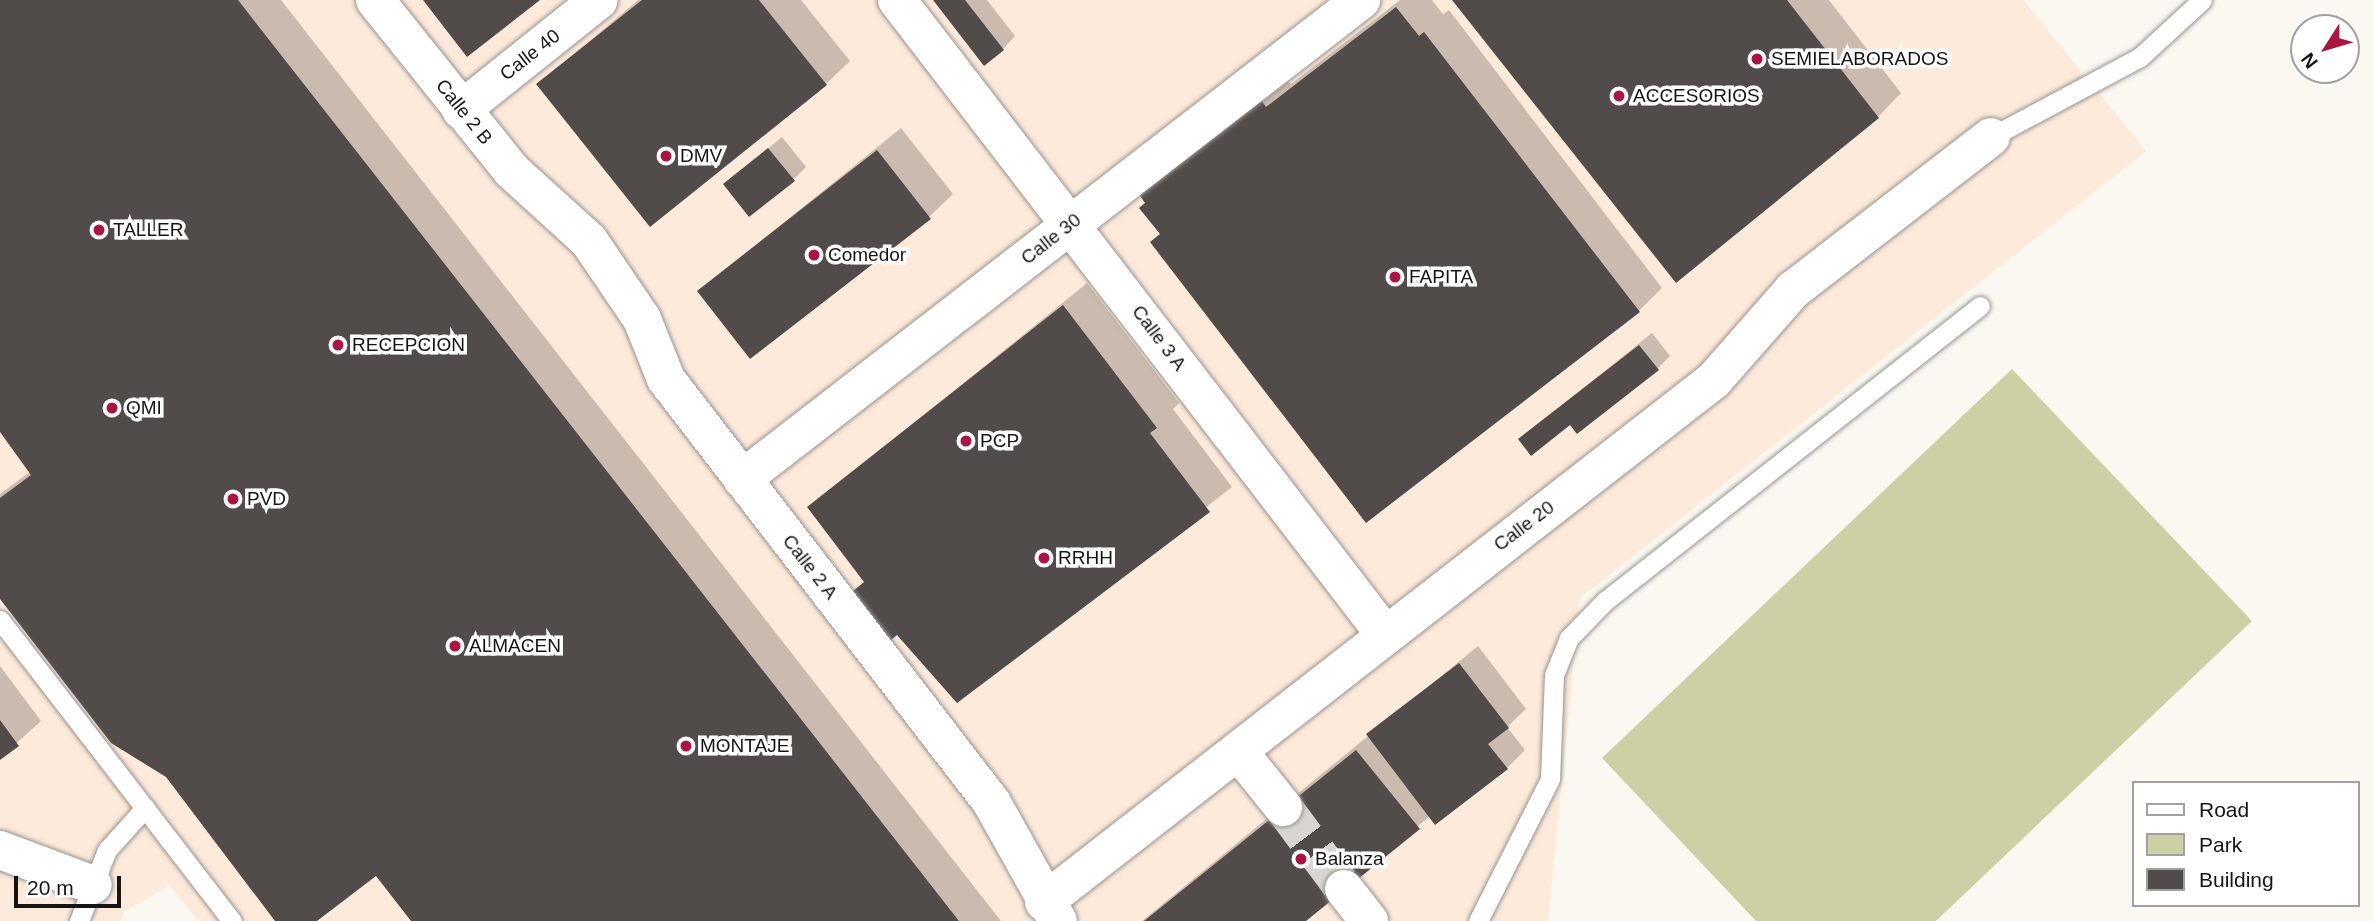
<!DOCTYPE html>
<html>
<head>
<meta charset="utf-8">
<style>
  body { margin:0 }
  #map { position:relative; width:2374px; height:921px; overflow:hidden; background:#fbf8f2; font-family:Helvetica,sans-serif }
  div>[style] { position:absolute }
  .industrial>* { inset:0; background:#feeada }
  .green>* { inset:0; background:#cdd0a4 }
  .shadow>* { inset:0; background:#0003 }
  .building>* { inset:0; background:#514b49 }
  .street-tunnel>* { height:38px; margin-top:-19px; transform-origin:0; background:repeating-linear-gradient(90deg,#d9d6d1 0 38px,transparent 0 57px) }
  .roads { filter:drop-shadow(0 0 2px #97948f) drop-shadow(0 0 2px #97948f) }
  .lane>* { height:19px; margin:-9.5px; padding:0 9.5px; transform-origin:9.5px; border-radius:9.5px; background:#fff }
  .street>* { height:38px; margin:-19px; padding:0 19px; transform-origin:19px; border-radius:19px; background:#fff }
  .dots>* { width:19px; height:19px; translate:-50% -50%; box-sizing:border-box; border:4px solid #fff; border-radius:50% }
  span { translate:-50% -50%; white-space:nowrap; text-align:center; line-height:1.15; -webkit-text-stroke:7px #fff; paint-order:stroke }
  .street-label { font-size:19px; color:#161513 }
  .poi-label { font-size:19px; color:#161513 }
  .left { translate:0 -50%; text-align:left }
  .legend { position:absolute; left:2132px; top:781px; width:228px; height:126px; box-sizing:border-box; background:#fff; border:2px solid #a2a1a1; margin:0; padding:9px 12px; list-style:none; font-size:21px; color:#161513 }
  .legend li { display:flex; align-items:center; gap:14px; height:35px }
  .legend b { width:35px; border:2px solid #a2a1a1 }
  .north { position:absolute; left:2290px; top:14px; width:70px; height:70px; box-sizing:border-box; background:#fff; border:2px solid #a2a1a1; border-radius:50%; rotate:233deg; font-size:19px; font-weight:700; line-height:28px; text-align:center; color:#161513 }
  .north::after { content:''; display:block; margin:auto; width:24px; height:32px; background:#ab1541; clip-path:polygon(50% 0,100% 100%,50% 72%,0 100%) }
  .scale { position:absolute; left:14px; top:876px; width:107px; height:32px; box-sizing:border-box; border:4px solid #161513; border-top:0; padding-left:9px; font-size:21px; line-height:24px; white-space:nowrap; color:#161513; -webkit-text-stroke:5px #fff; paint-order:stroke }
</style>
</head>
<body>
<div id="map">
  <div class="industrial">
    <i style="clip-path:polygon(0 0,2023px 0,2146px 151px,1580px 598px,1548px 921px,198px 921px,169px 885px,124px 912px,121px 921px,0 921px)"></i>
  </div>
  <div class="green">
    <i style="clip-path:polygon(2012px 369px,2252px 621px,1936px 921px,1756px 921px,1602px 758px)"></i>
  </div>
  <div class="shadow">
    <i style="clip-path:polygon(0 0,281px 0,1001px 921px,413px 921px,376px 873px,314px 921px,277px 921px,167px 776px,0 596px,0 494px,31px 471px,0 431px)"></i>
    <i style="clip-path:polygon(638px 0,801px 0,850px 61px,826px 84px,539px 84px)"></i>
    <i style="clip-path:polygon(935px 0,987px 0,1015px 36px,1003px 49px)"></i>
    <i style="clip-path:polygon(1400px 0,1432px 0,1443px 14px,1449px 10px,1662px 288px,1639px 311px,1161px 233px,1282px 74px,1291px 84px)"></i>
    <i style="clip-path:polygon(1454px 0,1829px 0,1901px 93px,1878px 117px)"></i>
    <i style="clip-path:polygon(901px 128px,953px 194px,929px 217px,699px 291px)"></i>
    <i style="clip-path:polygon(782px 137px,806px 167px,793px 180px,725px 184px)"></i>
    <i style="clip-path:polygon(1087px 283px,1179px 403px,1173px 409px,1232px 487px,958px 701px,810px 508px)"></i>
    <i style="clip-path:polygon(1652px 333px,1670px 356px,1657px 369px,1520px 439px)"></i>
    <i style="clip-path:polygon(1478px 646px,1526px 709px,1507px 727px,1525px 750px,1507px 768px,1430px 816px,1304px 921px,1142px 921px)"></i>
    <i style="clip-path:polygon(0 666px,41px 721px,0 758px)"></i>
  </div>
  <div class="building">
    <i style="clip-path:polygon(0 0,238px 0,959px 921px,411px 921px,376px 876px,317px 921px,275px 921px,166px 777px,111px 743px,0 599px,0 498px,31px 475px,0 432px)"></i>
    <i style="clip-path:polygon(423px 0,540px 0,467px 57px)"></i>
    <i style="clip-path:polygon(642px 0,759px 0,827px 85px,650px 227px,536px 84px)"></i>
    <i style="clip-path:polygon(933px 0,965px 0,1004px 50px,984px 66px)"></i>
    <i style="clip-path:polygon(1452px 0,1787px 0,1879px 118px,1676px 283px)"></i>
    <i style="clip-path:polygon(1396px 7px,1419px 36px,1424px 32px,1640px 312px,1366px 523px,1150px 242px,1160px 234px,1139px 208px,1145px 203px,1136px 190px,1258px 96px,1266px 107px)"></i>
    <i style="clip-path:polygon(768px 148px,795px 181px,749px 217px,723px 184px)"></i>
    <i style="clip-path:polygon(877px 150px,931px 219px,750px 359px,697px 291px)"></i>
    <i style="clip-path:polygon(1063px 305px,1157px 428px,1150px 433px,1210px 512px,957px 703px,897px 635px,890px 641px,853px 591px,864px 582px,807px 507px)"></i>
    <i style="clip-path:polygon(1639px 345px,1659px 370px,1577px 434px,1570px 425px,1531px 456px,1518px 439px)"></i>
    <i style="clip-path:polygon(1459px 663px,1509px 728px,1488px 744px,1508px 769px,1435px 825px,1366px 734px)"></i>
    <i style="clip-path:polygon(0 720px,19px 746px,0 760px)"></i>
    <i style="clip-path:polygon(1356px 750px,1420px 829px,1306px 921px,1144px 921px)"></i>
  </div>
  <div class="street-tunnel">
    <i style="left:1283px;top:807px;width:102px;rotate:53.4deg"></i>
  </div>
  <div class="roads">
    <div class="lane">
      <i style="left:1991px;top:137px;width:169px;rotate:-28.2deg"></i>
      <i style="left:2140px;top:57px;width:84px;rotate:-42.6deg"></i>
      <i style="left:0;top:620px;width:380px;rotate:52.4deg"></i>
      <i style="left:79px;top:921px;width:76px;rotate:-68.5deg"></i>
      <i style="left:107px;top:850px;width:57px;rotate:-47.9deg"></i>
      <i style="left:1478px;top:921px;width:159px;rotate:-63.1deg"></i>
      <i style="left:1550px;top:779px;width:104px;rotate:-87.8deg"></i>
      <i style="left:1554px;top:675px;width:40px;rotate:-68deg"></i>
      <i style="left:1569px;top:638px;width:52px;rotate:-45.8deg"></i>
      <i style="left:1605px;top:601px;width:477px;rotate:-38.2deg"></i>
    </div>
    <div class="street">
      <i style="left:375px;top:0;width:218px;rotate:51.3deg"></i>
      <i style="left:511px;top:170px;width:105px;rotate:42.3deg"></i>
      <i style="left:589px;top:241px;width:94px;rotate:55.8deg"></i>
      <i style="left:642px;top:319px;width:65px;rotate:68.2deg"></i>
      <i style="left:666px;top:379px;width:535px;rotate:52.44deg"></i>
      <i style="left:992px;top:803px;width:135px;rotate:60.8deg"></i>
      <i style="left:897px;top:0;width:799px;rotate:52.43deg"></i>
      <i style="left:461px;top:110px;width:176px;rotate:-38.6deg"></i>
      <i style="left:742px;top:479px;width:783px;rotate:-37.73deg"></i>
      <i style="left:1238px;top:751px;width:72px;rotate:51.2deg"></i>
      <i style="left:0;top:850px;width:99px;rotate:20.6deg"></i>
      <i style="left:1344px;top:889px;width:41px;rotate:52deg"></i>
      <i style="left:1044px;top:902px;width:849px;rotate:-37.92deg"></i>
      <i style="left:1714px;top:380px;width:120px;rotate:-48.7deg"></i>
      <i style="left:1793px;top:290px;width:250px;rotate:-37.7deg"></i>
    </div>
  </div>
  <div class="dots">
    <i style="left:1757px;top:59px;background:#ab1541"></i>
    <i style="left:1619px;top:96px;background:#ab1541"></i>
    <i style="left:666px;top:156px;background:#ab1541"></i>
    <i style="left:99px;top:230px;background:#ab1541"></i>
    <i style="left:814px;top:255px;background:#ab1541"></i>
    <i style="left:1395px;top:277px;background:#ab1541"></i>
    <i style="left:338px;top:345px;background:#ab1541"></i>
    <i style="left:112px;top:408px;background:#ab1541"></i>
    <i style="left:966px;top:441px;background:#ab1541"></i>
    <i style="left:233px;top:499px;background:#ab1541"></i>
    <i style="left:1044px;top:558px;background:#ab1541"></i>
    <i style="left:455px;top:646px;background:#ab1541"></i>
    <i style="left:686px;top:746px;background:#ab1541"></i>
    <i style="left:1301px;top:859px;background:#ab1541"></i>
  </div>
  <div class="street-label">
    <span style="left:530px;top:55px;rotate:-38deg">Calle 40</span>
    <span style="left:464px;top:112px;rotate:51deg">Calle 2 B</span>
    <span style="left:1051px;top:239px;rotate:-38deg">Calle 30</span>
    <span style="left:1159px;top:338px;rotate:53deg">Calle 3 A</span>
    <span style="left:1524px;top:526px;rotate:-37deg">Calle 20</span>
    <span style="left:810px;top:567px;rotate:52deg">Calle 2 A</span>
  </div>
  <div class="poi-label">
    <span class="left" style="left:1771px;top:59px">SEMIELABORADOS</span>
    <span class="left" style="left:1633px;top:96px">ACCESORIOS</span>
    <span class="left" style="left:680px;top:156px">DMV</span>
    <span class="left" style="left:113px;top:230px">TALLER</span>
    <span class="left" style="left:828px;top:255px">Comedor</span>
    <span class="left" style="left:1409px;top:277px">FAPITA</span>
    <span class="left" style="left:352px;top:345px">RECEPCION</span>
    <span class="left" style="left:126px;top:408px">QMI</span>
    <span class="left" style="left:980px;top:441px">PCP</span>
    <span class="left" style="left:247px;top:499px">PVD</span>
    <span class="left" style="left:1058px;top:558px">RRHH</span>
    <span class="left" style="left:469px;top:646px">ALMACEN</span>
    <span class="left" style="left:700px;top:746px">MONTAJE</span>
    <span class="left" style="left:1315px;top:859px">Balanza</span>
  </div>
  <ul class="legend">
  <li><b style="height:9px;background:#fff"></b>Road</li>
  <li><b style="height:19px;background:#cdd0a4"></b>Park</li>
  <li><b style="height:19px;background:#514b49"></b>Building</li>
  </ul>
  <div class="north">N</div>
  <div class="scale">20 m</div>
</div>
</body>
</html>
